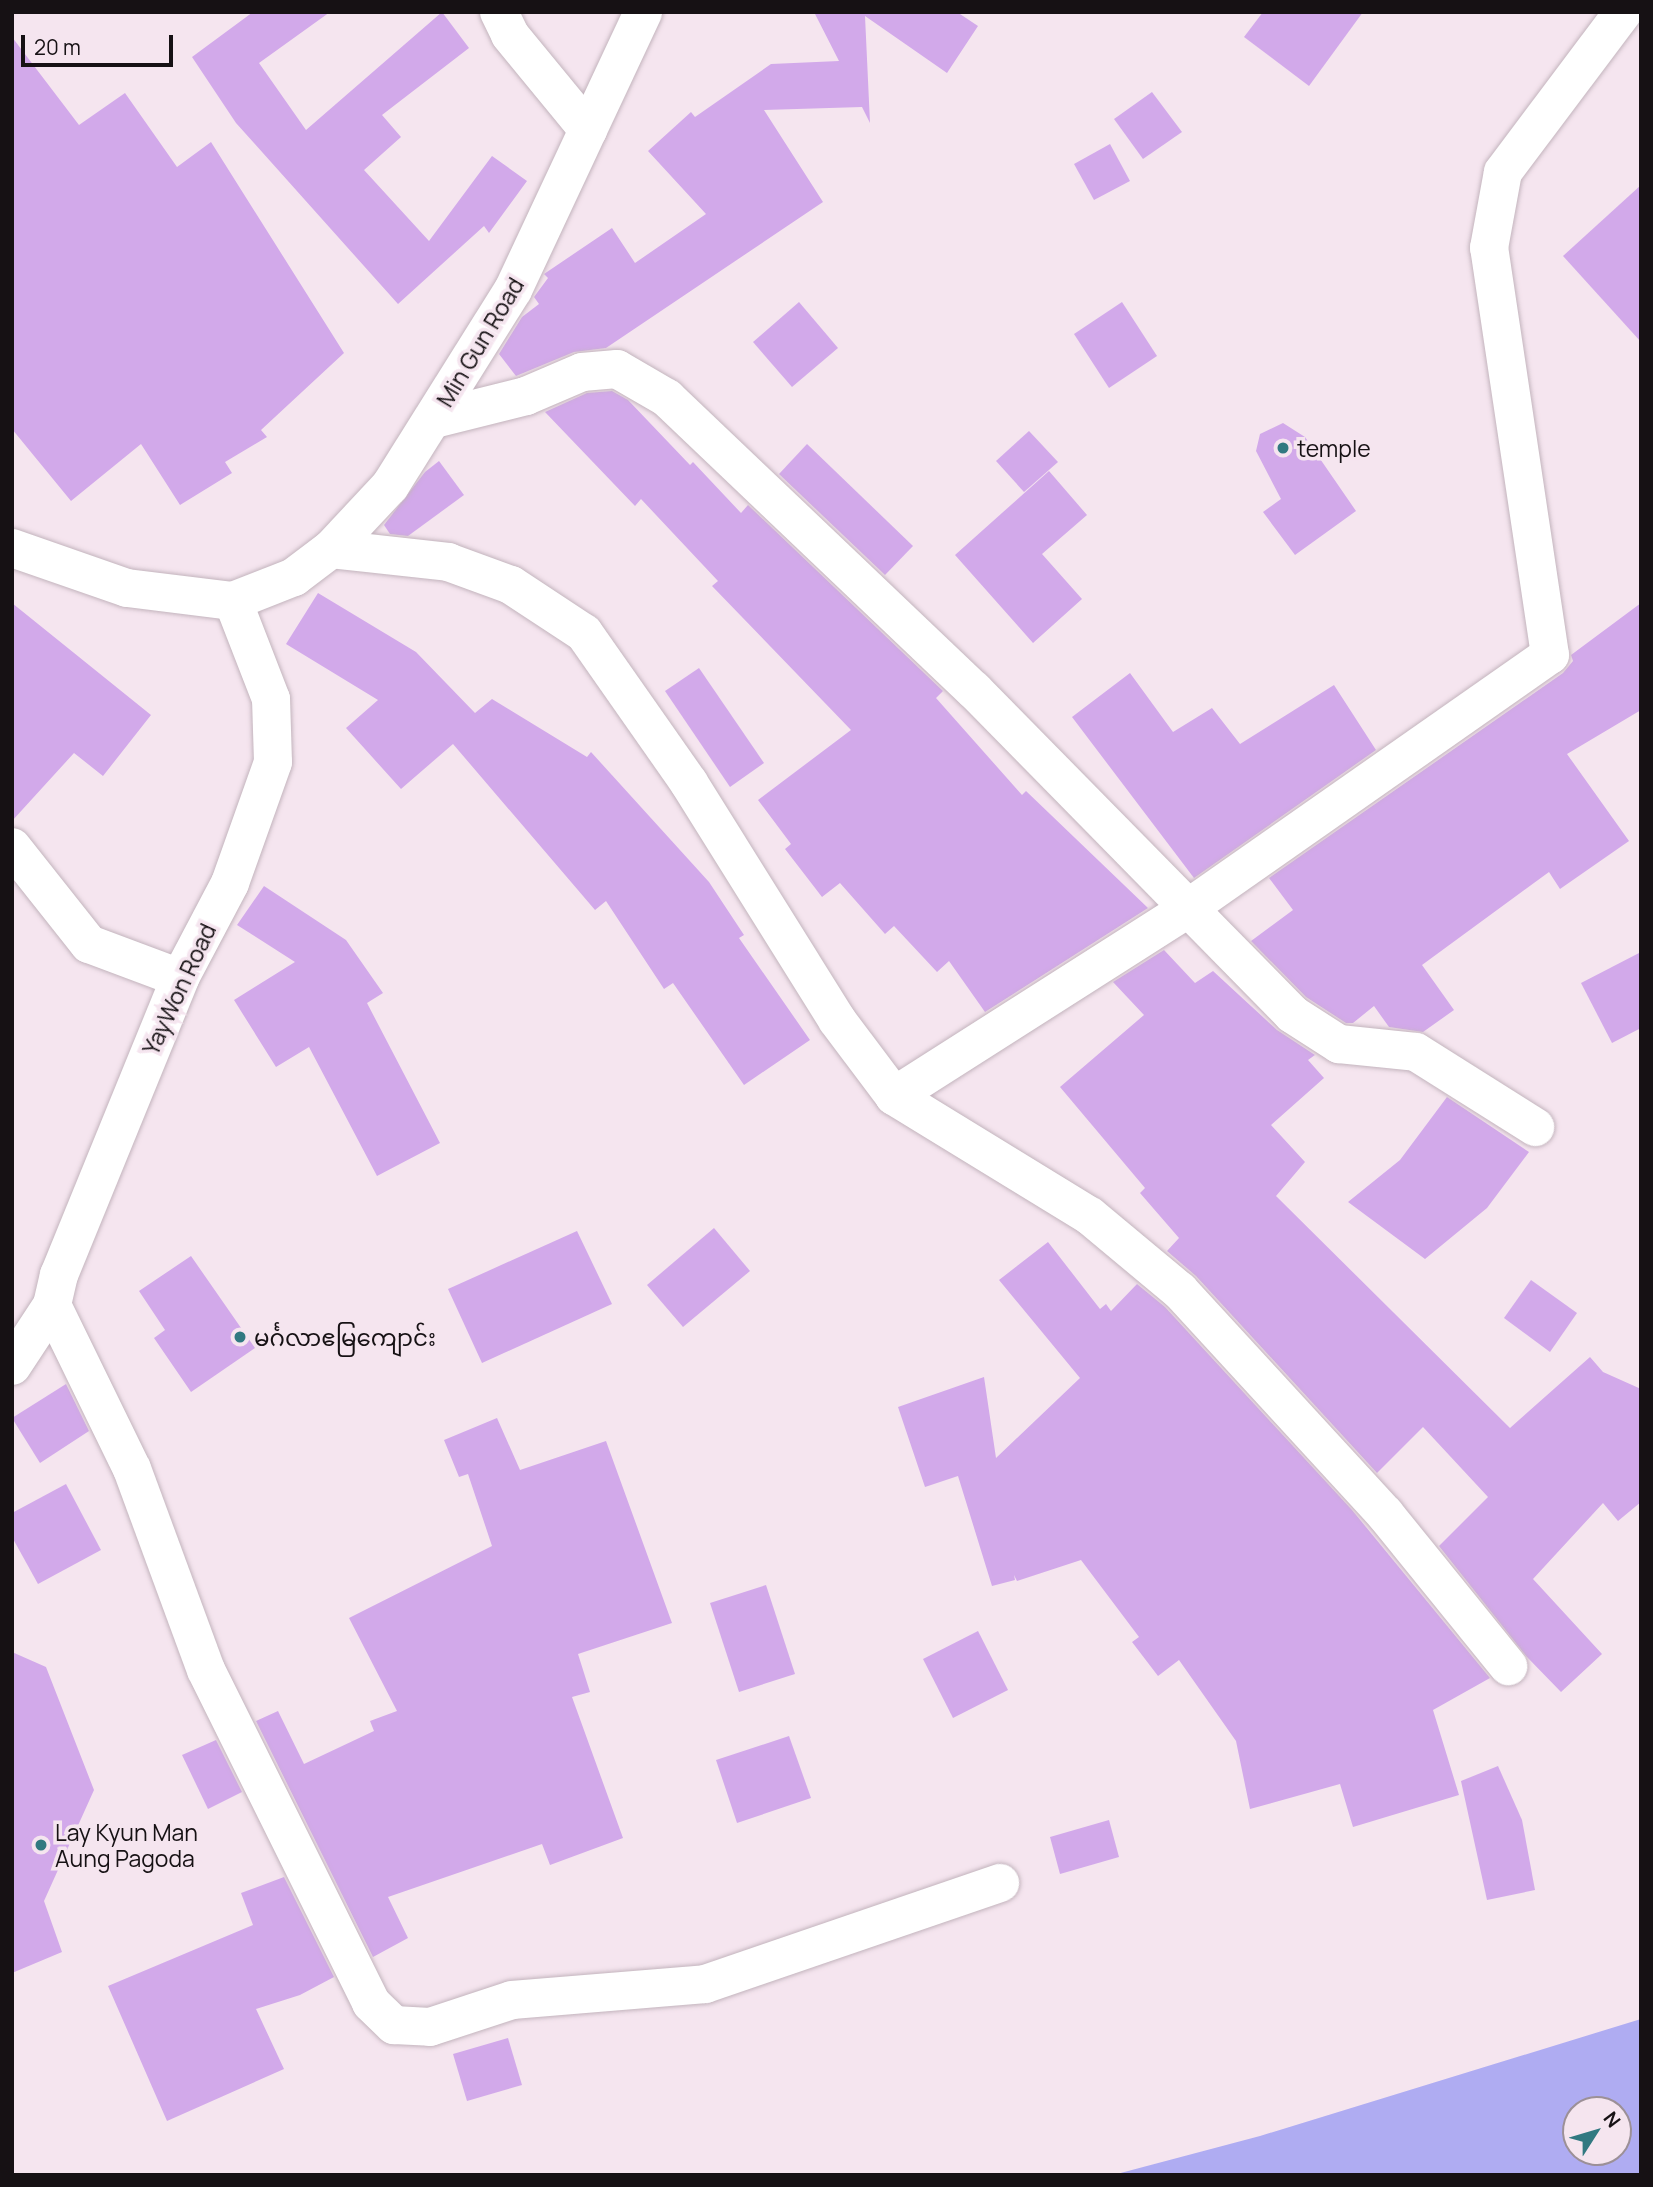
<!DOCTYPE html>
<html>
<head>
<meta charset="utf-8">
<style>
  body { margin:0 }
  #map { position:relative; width:1653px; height:2187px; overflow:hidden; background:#f5e5ef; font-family:Manrope,"Noto Sans Myanmar",sans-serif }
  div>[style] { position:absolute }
  .water>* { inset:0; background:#afacf2 }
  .building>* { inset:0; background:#d2a9ea }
  .roads { filter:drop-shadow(0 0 2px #c3b4bd) drop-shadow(0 0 2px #c3b4bd) }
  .minor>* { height:38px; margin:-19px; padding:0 19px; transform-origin:19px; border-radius:19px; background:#fff }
  .tertiary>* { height:38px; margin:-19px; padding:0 19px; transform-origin:19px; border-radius:19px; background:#fff }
  .dots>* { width:19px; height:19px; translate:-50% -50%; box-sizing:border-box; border:4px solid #f5e5ef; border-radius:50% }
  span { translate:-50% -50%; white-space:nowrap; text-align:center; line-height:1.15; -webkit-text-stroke:7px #f5e5ef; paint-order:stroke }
  .street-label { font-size:23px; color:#161114 }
  .poi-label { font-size:23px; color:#161114 }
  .left { translate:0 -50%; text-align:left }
  .frame { position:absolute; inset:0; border:14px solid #161114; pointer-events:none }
  .north { position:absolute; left:1562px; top:2096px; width:70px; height:70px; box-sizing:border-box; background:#f5e5ef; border:2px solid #9c9097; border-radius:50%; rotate:53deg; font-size:19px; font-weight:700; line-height:28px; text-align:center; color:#161114 }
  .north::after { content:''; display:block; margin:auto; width:24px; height:32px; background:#317981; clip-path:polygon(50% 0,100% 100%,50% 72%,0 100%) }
  .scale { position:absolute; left:21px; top:35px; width:152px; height:32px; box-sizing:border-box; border:4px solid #161114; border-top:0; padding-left:9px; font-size:21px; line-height:24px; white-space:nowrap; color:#161114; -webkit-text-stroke:5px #f5e5ef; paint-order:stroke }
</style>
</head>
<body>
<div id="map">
  <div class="water">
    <i style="clip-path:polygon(evenodd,1641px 2019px,1641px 2175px,1113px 2175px,1260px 2136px,1641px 2019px,1576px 2110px,1618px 2110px,1618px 2152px,1576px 2152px,1576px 2110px)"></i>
  </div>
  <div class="building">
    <i style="clip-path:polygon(253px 12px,330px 12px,259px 63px,306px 130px,442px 12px,469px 48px,382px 115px,401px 137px,364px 170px,429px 241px,492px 156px,527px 181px,489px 233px,484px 226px,398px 304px,236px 123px,192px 57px)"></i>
    <i style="clip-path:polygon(814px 12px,957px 12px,978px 26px,947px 73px,865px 16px,870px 123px,862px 107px,764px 110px,823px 202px,606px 348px,574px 352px,516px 376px,499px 354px,522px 317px,539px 304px,534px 297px,548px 278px,544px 274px,612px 228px,635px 263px,706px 214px,648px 151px,691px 112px,695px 117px,771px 64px,839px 61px)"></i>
    <i style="clip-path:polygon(1263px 12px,1363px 12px,1309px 86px,1244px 37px)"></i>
    <i style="clip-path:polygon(12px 37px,79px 125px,125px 93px,177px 167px,211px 142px,344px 353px,261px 430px,267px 437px,225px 462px,232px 473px,180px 505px,141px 444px,71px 501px,12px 429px)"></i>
    <i style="clip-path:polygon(1152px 92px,1182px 132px,1143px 159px,1114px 119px)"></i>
    <i style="clip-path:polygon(1110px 144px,1130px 181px,1094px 200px,1074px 164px)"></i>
    <i style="clip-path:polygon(1641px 185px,1641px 342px,1563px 256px)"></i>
    <i style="clip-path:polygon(799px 302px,838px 348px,792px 387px,753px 342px)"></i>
    <i style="clip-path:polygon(1122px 302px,1157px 356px,1109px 388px,1074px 334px)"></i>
    <i style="clip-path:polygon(612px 391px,628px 400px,690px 465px,693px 462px,741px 513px,748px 505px,943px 691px,936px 698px,1022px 795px,1026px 791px,1148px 908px,985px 1012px,949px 961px,937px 972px,894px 926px,885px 934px,840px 883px,822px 897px,785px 849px,791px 844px,758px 800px,851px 730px,712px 586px,718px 581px,641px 499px,635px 506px,545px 412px,587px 393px)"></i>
    <i style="clip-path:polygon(1283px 423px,1305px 437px,1356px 511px,1295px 555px,1263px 512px,1281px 499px,1256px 451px,1260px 434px)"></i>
    <i style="clip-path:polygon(1029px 431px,1058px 462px,1024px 492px,996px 461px)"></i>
    <i style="clip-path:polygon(807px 444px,913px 546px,885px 575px,779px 474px)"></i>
    <i style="clip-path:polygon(439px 461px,464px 495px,408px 536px,390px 534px,384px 525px,425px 472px)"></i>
    <i style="clip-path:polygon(1049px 471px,1087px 515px,1042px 554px,1082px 599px,1033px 643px,955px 555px)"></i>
    <i style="clip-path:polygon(318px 593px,416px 652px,475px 713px,492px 699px,587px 757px,591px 752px,709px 882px,744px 935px,739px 938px,810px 1040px,744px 1085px,673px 983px,664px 989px,606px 901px,595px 910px,453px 744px,401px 789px,346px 728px,378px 700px,286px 644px)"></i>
    <i style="clip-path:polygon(12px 603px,151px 715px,103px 776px,74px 753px,12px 821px)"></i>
    <i style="clip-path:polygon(1641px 603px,1641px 710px,1567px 754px,1629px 841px,1560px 889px,1549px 872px,1422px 965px,1454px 1010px,1423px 1032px,1389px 1027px,1374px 1006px,1353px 1023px,1346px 1023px,1306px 997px,1251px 941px,1293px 910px,1269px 878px,1563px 673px,1573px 661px,1571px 655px)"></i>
    <i style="clip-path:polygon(699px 668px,764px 763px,730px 787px,665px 691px)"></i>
    <i style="clip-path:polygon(1130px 673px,1173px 732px,1212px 708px,1240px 744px,1334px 685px,1376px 750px,1194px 878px,1072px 717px)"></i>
    <i style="clip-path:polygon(264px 886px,346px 940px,383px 993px,367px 1003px,440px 1143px,377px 1176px,309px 1047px,276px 1067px,234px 1000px,295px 962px,237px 925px)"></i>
    <i style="clip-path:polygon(1164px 950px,1195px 983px,1213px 971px,1277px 1030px,1315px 1055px,1308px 1060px,1324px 1078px,1271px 1125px,1305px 1162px,1276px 1196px,1510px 1428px,1590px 1357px,1603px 1372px,1641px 1389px,1641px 1502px,1618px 1521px,1603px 1503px,1533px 1579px,1602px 1654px,1561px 1692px,1527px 1657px,1439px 1546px,1488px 1497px,1423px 1427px,1377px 1473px,1196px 1276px,1167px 1251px,1179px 1238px,1140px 1193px,1145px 1188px,1060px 1087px,1144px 1015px,1113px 982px)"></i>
    <i style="clip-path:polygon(1641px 952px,1641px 1028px,1612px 1043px,1581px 983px)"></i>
    <i style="clip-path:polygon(1447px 1097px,1529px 1152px,1487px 1208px,1425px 1259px,1348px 1202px,1400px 1160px)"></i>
    <i style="clip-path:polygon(714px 1228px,750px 1271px,683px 1327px,647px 1285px)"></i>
    <i style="clip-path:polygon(577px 1231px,612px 1304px,482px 1363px,448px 1289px)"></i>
    <i style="clip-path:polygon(1048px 1242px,1100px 1309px,1106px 1304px,1111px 1311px,1137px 1284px,1165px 1307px,1352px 1510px,1490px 1678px,1433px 1710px,1459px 1795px,1353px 1827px,1340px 1784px,1250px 1809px,1236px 1741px,1179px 1660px,1158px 1676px,1132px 1642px,1139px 1637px,1081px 1560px,1017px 1581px,1014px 1575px,1015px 1580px,992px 1586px,958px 1476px,925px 1487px,898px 1407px,984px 1377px,996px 1458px,1080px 1378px,999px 1280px)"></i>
    <i style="clip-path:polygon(191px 1256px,255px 1348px,191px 1392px,154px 1338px,165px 1330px,139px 1291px)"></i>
    <i style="clip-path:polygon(1531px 1280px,1577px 1313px,1550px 1352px,1504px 1318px)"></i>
    <i style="clip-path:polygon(66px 1384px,89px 1431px,40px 1463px,12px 1418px)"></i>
    <i style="clip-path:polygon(497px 1418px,520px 1470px,606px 1441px,672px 1623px,578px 1654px,590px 1692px,572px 1697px,623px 1838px,550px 1865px,542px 1844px,388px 1897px,408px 1938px,373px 1957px,256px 1721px,278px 1711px,304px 1764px,374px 1731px,370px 1721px,397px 1711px,349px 1618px,492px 1546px,468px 1474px,459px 1477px,444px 1440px)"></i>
    <i style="clip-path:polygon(66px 1484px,101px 1550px,38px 1584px,12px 1537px,12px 1513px)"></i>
    <i style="clip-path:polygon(766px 1585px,795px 1674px,739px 1692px,710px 1603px)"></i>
    <i style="clip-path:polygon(978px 1631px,1008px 1690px,953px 1718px,923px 1659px)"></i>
    <i style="clip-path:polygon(12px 1652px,46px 1667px,94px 1790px,44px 1901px,62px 1952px,12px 1973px)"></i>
    <i style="clip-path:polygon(789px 1736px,811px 1798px,737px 1823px,716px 1760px)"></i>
    <i style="clip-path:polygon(216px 1740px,242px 1792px,208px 1809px,182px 1755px)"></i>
    <i style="clip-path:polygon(1498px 1766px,1522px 1820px,1535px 1890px,1487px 1900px,1461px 1781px)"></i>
    <i style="clip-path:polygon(1109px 1820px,1119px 1857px,1060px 1874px,1050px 1837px)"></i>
    <i style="clip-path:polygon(284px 1877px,334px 1977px,300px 1995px,256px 2009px,284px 2069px,167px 2121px,108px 1986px,253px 1925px,241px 1893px)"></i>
    <i style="clip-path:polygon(508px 2038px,522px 2085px,467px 2101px,453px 2054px)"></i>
  </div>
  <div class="roads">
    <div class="minor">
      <i style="left:499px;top:12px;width:25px;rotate:64deg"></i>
      <i style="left:510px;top:35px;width:123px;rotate:50.6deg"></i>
      <i style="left:434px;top:419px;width:95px;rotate:-14deg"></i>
      <i style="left:526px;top:396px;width:61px;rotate:-23.2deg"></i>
      <i style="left:582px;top:372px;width:35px;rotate:-5deg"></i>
      <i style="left:617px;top:369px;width:58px;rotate:30.1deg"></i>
      <i style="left:667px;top:398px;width:424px;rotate:43.6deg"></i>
      <i style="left:974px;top:690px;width:454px;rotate:45.5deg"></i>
      <i style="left:1292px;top:1014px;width:56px;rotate:32.6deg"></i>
      <i style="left:1339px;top:1044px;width:77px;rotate:5.9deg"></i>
      <i style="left:1416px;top:1052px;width:141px;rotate:32.2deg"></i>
      <i style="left:331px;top:549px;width:118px;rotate:6.3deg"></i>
      <i style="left:448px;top:562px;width:67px;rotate:20.1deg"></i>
      <i style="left:511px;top:585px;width:87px;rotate:33.3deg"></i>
      <i style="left:584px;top:633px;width:183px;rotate:55deg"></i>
      <i style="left:689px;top:783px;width:279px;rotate:58deg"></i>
      <i style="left:837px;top:1020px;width:95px;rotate:53.1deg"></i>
      <i style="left:894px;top:1096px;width:230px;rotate:31.5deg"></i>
      <i style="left:1090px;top:1216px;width:117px;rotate:39.8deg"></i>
      <i style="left:1180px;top:1291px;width:303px;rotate:47.4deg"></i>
      <i style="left:1385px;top:1514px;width:196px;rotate:51deg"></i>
      <i style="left:12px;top:847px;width:124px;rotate:51.6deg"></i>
      <i style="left:89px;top:944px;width:97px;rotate:20.5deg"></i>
      <i style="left:894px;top:1096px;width:348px;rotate:-32.5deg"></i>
      <i style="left:1187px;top:909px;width:443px;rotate:-35deg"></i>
      <i style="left:1550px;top:655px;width:412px;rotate:-98.5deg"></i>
      <i style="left:1489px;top:248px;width:77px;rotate:-79.6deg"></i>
      <i style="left:1503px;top:172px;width:200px;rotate:-53.1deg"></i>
      <i style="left:52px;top:1305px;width:182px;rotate:64deg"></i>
      <i style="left:132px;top:1469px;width:214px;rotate:69.8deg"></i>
      <i style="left:206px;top:1670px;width:372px;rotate:63.6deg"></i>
      <i style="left:371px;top:2003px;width:32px;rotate:44deg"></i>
      <i style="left:394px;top:2025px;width:36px;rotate:3deg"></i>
      <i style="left:430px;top:2027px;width:86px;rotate:-18.2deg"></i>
      <i style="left:512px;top:2000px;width:194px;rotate:-4.7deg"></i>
      <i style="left:705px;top:1984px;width:312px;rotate:-18.9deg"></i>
      <i style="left:12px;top:1366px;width:73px;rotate:-56.7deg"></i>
      <i style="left:52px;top:1305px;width:31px;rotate:-77deg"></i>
      <i style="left:59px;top:1275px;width:321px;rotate:-67.8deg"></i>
      <i style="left:180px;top:978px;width:107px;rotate:-62.2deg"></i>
      <i style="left:230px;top:883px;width:128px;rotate:-70.4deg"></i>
      <i style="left:273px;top:762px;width:63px;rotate:-91.8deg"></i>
      <i style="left:271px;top:699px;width:105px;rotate:-111.2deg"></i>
    </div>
    <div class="tertiary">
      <i style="left:12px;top:548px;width:122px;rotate:19.2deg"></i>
      <i style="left:127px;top:588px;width:107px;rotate:7deg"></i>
      <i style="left:233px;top:601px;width:66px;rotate:-21.5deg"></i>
      <i style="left:294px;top:577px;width:46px;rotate:-37.1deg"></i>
      <i style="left:331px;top:549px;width:86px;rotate:-46.9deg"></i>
      <i style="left:390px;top:486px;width:231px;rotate:-57.9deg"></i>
      <i style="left:513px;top:290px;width:307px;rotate:-64.9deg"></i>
    </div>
  </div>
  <div class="dots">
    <i style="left:1283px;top:448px;background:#317981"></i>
    <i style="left:240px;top:1337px;background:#317981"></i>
    <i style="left:41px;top:1845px;background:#317981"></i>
  </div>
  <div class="street-label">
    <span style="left:480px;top:342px;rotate:-59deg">Min Gun Road</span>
    <span style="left:179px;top:989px;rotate:-65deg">YayWon Road</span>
  </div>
  <div class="poi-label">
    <span class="left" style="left:1297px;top:448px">temple</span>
    <span class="left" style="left:254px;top:1337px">မင်္ဂလာဧမြကျောင်း</span>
    <span class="left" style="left:55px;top:1845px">Lay Kyun Man<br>Aung Pagoda</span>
  </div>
  <div class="frame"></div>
  <div class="north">N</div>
  <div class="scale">20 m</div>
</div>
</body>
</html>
